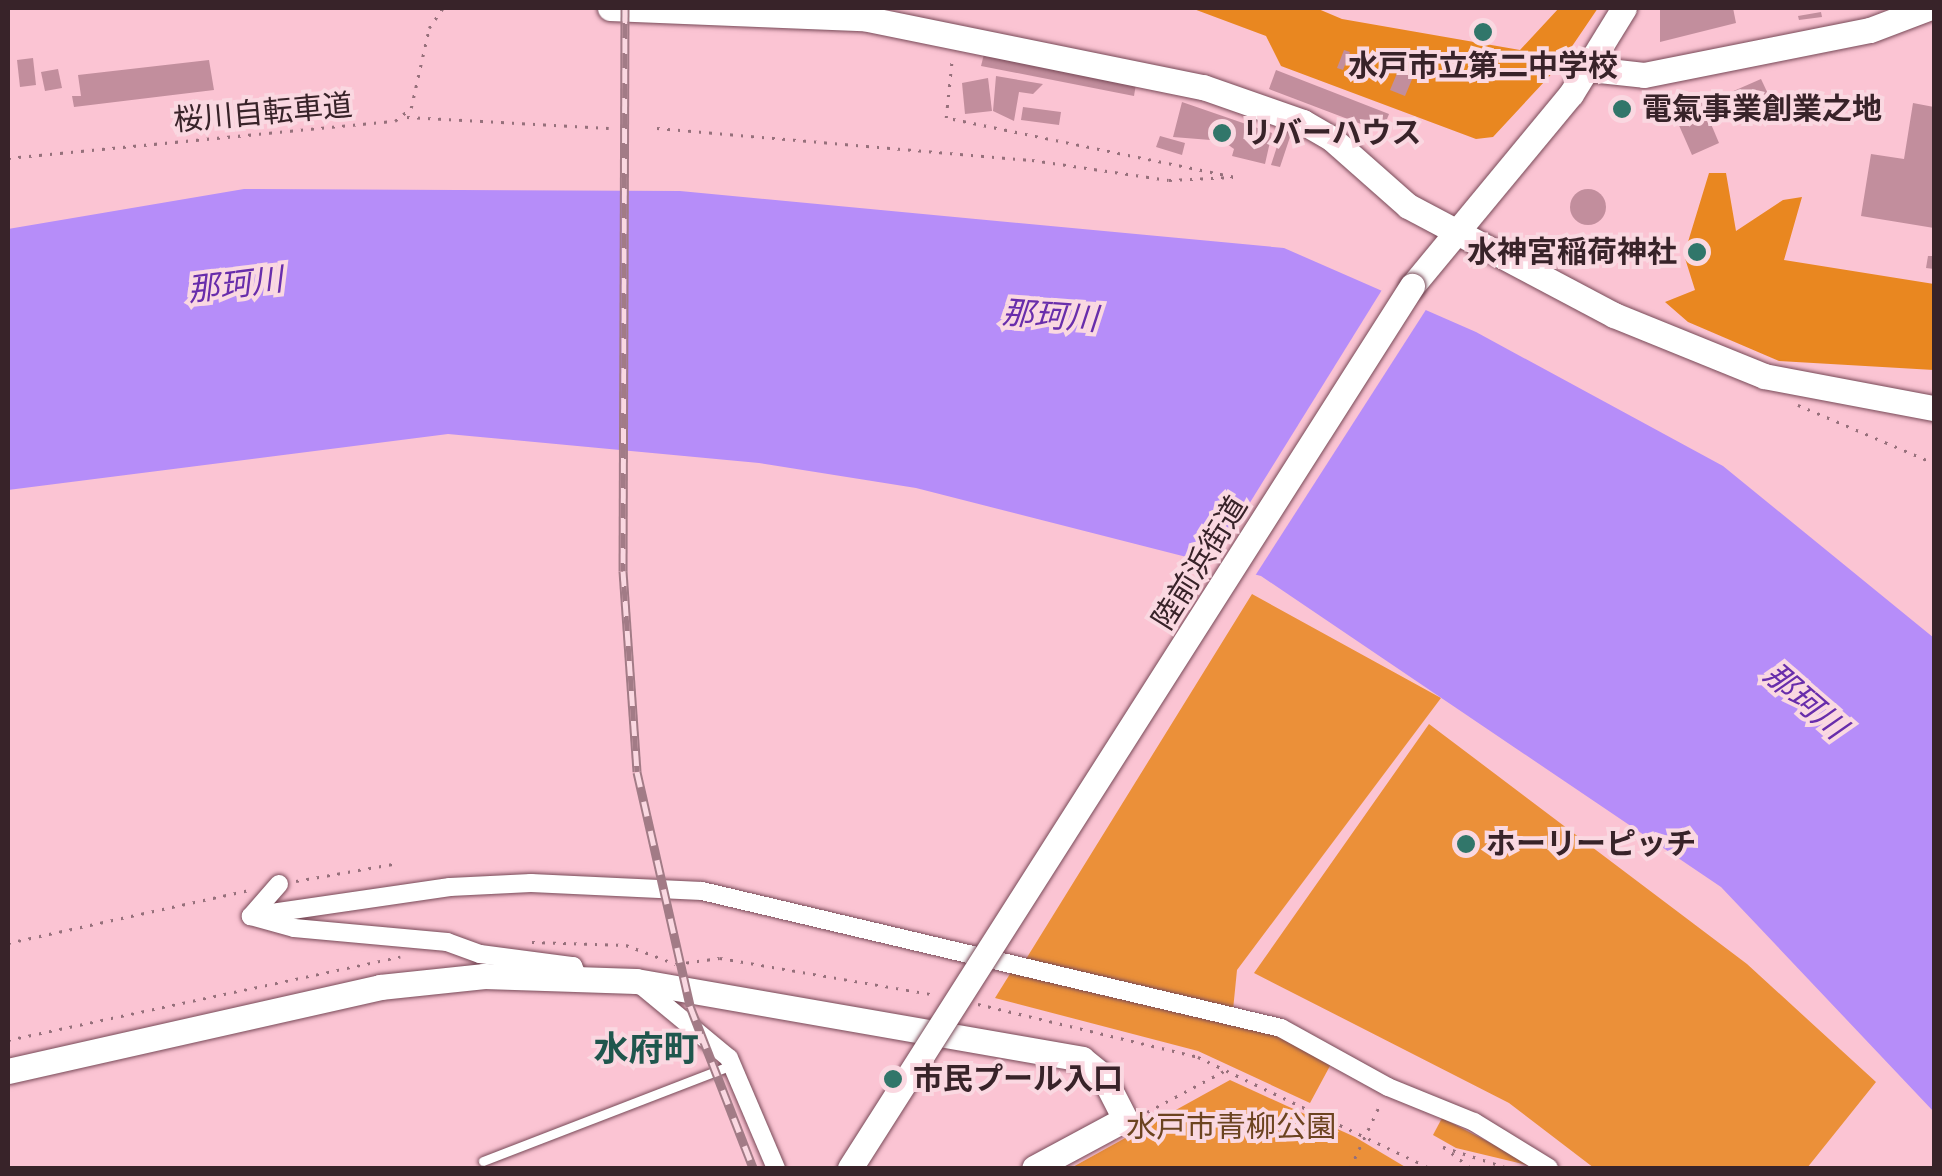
<!DOCTYPE html>
<html>
<head>
<meta charset="utf-8">
<style>
  body { margin:0 }
  #map { position:relative; width:1942px; height:1176px; overflow:hidden; background:#fbc4d3; font-family:Jost,"Noto Sans JP",sans-serif }
  div>[style] { position:absolute }
  .green>* { inset:0; background:#eb9039 }
  .forest>* { inset:0; background:#e98720 }
  .water>* { inset:0; background:#b68df9 }
  .pier>* { inset:0; background:#fbc4d3 }
  .building>* { inset:0; background:#c28e9d }
  .round { border-radius:50% }
  .path>* { height:2.5px; margin-top:-1.25px; transform-origin:0; background:repeating-linear-gradient(90deg,#96707b 0 2.5px,transparent 0 10.5px) }
  .roads { filter:drop-shadow(0 0 2px #774957) drop-shadow(0 0 2px #774957) }
  .lane>* { height:9px; margin:-4.5px; padding:0 4.5px; transform-origin:4.5px; border-radius:4.5px; background:#fff }
  .street>* { height:18px; margin:-9px; padding:0 9px; transform-origin:9px; border-radius:9px; background:#fff }
  .secondary>* { height:25px; margin:-12.5px; padding:0 12.5px; transform-origin:12.5px; border-radius:12.5px; background:#fff }
  .rail>* { height:9px; margin-top:-4.5px; transform-origin:0; background:repeating-linear-gradient(90deg,#fad8e1 0 15px,#a27b86 0 30px); box-sizing:border-box; border-block:2px solid #a27b86 }
  .bridges { filter:drop-shadow(0 0 2px #774957) drop-shadow(0 0 2px #774957) }
  .secondary-bridge>* { height:25px; margin:-12.5px; padding:0 12.5px; transform-origin:12.5px; border-radius:12.5px; background:#fff }
  .dots>* { width:28px; height:28px; translate:-50% -50%; box-sizing:border-box; border:5px solid #fad8e1; border-radius:50% }
  span { translate:-50% -50%; white-space:nowrap; text-align:center; line-height:1.15; -webkit-text-stroke:8px #fad8e1; paint-order:stroke }
  .poi-label { font-size:30px; color:#382329; font-weight:700 }
  .left { translate:0 -50%; text-align:left }
  .right { translate:-100% -50%; text-align:right }
  .street-label { font-size:30px; color:#382329 }
  .park-label { font-size:30px; color:#6c4420 }
  .water-label { font-size:32px; color:#682dab; font-style:italic }
  .quarter-label { font-size:35px; color:#1f564d; font-weight:700 }
  .frame { position:absolute; inset:0; border:10px solid #382329; pointer-events:none }
</style>
</head>
<body>
<div id="map">
  <div class="green">
    <i style="clip-path:polygon(1252px 594px,1441px 698px,1237px 970px,1233px 1010px,1026px 959px)"></i>
    <i style="clip-path:polygon(1429px 724px,1747px 964px,1876px 1082px,1807px 1168px,1594px 1168px,1509px 1103px,1254px 973px)"></i>
    <i style="clip-path:polygon(1013px 969px,1276px 1030px,1331px 1064px,1310px 1103px,1198px 1051px,995px 998px)"></i>
    <i style="clip-path:polygon(1230px 1080px,1355px 1137px,1407px 1168px,1071px 1168px)"></i>
    <i style="clip-path:polygon(1442px 1118px,1510px 1153px,1539px 1168px,1456px 1148px,1433px 1135px)"></i>
  </div>
  <div class="forest">
    <i style="clip-path:polygon(1191px 8px,1316px 8px,1342px 19px,1520px 50px,1559px 8px,1598px 8px,1558px 67px,1493px 137px,1476px 139px,1281px 66px,1266px 36px)"></i>
    <i style="clip-path:polygon(1709px 173px,1726px 173px,1736px 231px,1783px 200px,1802px 197px,1784px 260px,1934px 284px,1934px 370px,1779px 361px,1688px 322px,1665px 302px,1695px 290px,1684px 255px)"></i>
  </div>
  <div class="water">
    <i style="clip-path:polygon(244px 189px,680px 191px,1284px 248px,1476px 332px,1723px 466px,1934px 638px,1934px 1112px,1721px 887px,1261px 576px,916px 488px,759px 463px,448px 434px,8px 490px,8px 229px)"></i>
  </div>
  <div class="pier">
    <i style="clip-path:polygon(1385px 285px,1429px 305px,1253px 579px,1210px 567px)"></i>
  </div>
  <div class="building">
    <i style="clip-path:polygon(1660px 8px,1733px 8px,1736px 23px,1660px 42px)"></i>
    <i style="clip-path:polygon(1821px 12px,1822px 17px,1799px 20px,1798px 16px)"></i>
    <i style="clip-path:polygon(1344px 50px,1350px 52px,1343px 70px,1337px 68px)"></i>
    <i style="clip-path:polygon(984px 54px,1136px 84px,1134px 96px,981px 66px)"></i>
    <i style="clip-path:polygon(33px 58px,36px 85px,20px 87px,17px 60px)"></i>
    <i style="clip-path:polygon(209px 60px,214px 90px,74px 107px,72px 96px,81px 96px,78px 75px)"></i>
    <i style="clip-path:polygon(58px 69px,62px 88px,45px 91px,41px 72px)"></i>
    <i style="clip-path:polygon(1276px 70px,1389px 114px,1382px 132px,1269px 89px)"></i>
    <i style="clip-path:polygon(1398px 71px,1413px 77px,1405px 96px,1390px 90px)"></i>
    <i style="clip-path:polygon(996px 76px,1043px 84px,1033px 94px,1019px 92px,1014px 121px,993px 111px)"></i>
    <i style="clip-path:polygon(988px 78px,992px 111px,965px 114px,962px 83px)"></i>
    <i style="clip-path:polygon(1761px 79px,1769px 96px,1753px 123px,1742px 126px,1729px 93px)"></i>
    <i style="clip-path:polygon(1698px 93px,1719px 143px,1692px 155px,1674px 114px)"></i>
    <i style="clip-path:polygon(1182px 102px,1272px 133px,1265px 164px,1232px 156px,1234px 149px,1223px 141px,1173px 137px)"></i>
    <i style="clip-path:polygon(1913px 103px,1934px 107px,1934px 228px,1861px 216px,1871px 154px,1904px 159px)"></i>
    <i style="clip-path:polygon(1023px 107px,1061px 112px,1059px 125px,1021px 120px)"></i>
    <i style="clip-path:polygon(1283px 128px,1292px 131px,1280px 167px,1271px 165px)"></i>
    <i style="clip-path:polygon(1160px 136px,1185px 143px,1182px 155px,1156px 147px)"></i>
    <i class="round" style="left:1570px;top:189px;width:36px;height:36px"></i>
    <i style="clip-path:polygon(1928px 256px,1934px 256px,1934px 269px,1926px 268px)"></i>
  </div>
  <div class="path">
    <i style="left:407px;top:117px;width:202px;rotate:3.1deg"></i>
    <i style="left:657px;top:128px;width:376px;rotate:4.9deg"></i>
    <i style="left:1032px;top:160px;width:138px;rotate:8.3deg"></i>
    <i style="left:1169px;top:180px;width:64px;rotate:-2.7deg"></i>
    <i style="left:1233px;top:177px;width:293px;rotate:-168.4deg"></i>
    <i style="left:946px;top:118px;width:59px;rotate:-84.2deg"></i>
    <i style="left:8px;top:158px;width:389px;rotate:-5.5deg"></i>
    <i style="left:395px;top:121px;width:21px;rotate:-39deg"></i>
    <i style="left:411px;top:108px;width:82px;rotate:-77.3deg"></i>
    <i style="left:429px;top:28px;width:24px;rotate:-55deg"></i>
    <i style="left:1798px;top:405px;width:148px;rotate:23.1deg"></i>
    <i style="left:296px;top:881px;width:104px;rotate:-10deg"></i>
    <i style="left:532px;top:942px;width:94px;rotate:1.8deg"></i>
    <i style="left:626px;top:945px;width:53px;rotate:20.8deg"></i>
    <i style="left:676px;top:964px;width:44px;rotate:-7.8deg"></i>
    <i style="left:720px;top:958px;width:219px;rotate:9.7deg"></i>
    <i style="left:8px;top:943px;width:247px;rotate:-12.4deg"></i>
    <i style="left:978px;top:1004px;width:226px;rotate:13.5deg"></i>
    <i style="left:1198px;top:1057px;width:257px;rotate:25.6deg"></i>
    <i style="left:8px;top:1040px;width:401px;rotate:-12deg"></i>
    <i style="left:1147px;top:1112px;width:87px;rotate:-28deg"></i>
    <i style="left:1350px;top:1168px;width:73px;rotate:-64.8deg"></i>
    <i style="left:1470px;top:1168px;width:34px;rotate:-142deg"></i>
    <i style="left:1443px;top:1147px;width:68px;rotate:17.9deg"></i>
  </div>
  <div class="roads">
    <div class="lane">
      <i style="left:483px;top:1161px;width:267px;rotate:-21.1deg"></i>
    </div>
    <div class="street">
      <i style="left:279px;top:884px;width:43px;rotate:131.2deg"></i>
      <i style="left:251px;top:916px;width:45px;rotate:15.6deg"></i>
      <i style="left:294px;top:928px;width:154px;rotate:5.2deg"></i>
      <i style="left:447px;top:942px;width:35px;rotate:20deg"></i>
      <i style="left:480px;top:954px;width:94px;rotate:7.4deg"></i>
      <i style="left:573px;top:966px;width:12px;rotate:66deg"></i>
      <i style="left:251px;top:916px;width:201px;rotate:-8.3deg"></i>
      <i style="left:450px;top:887px;width:81px;rotate:-2.8deg"></i>
      <i style="left:531px;top:883px;width:171px;rotate:2.7deg"></i>
      <i style="left:702px;top:891px;width:595px;rotate:13.31deg"></i>
      <i style="left:1281px;top:1028px;width:122px;rotate:28.9deg"></i>
      <i style="left:1388px;top:1087px;width:93px;rotate:22.1deg"></i>
      <i style="left:1474px;top:1122px;width:88px;rotate:31.5deg"></i>
      <i style="left:637px;top:982px;width:119px;rotate:39.6deg"></i>
      <i style="left:729px;top:1058px;width:120px;rotate:66.9deg"></i>
    </div>
    <div class="secondary">
      <i style="left:610px;top:8px;width:253px;rotate:2.3deg"></i>
      <i style="left:863px;top:18px;width:347px;rotate:11.5deg"></i>
      <i style="left:1203px;top:87px;width:106px;rotate:19.3deg"></i>
      <i style="left:1303px;top:122px;width:34px;rotate:30deg"></i>
      <i style="left:1332px;top:139px;width:101px;rotate:41.4deg"></i>
      <i style="left:1408px;top:206px;width:233px;rotate:27.9deg"></i>
      <i style="left:1614px;top:315px;width:162px;rotate:22.1deg"></i>
      <i style="left:1764px;top:376px;width:173px;rotate:10.7deg"></i>
      <i style="left:1590px;top:69px;width:54px;rotate:6.3deg"></i>
      <i style="left:1644px;top:75px;width:230px;rotate:-11.3deg"></i>
      <i style="left:1870px;top:30px;width:62px;rotate:-20.8deg"></i>
      <i style="left:1412px;top:286px;width:249px;rotate:-50.4deg"></i>
      <i style="left:1571px;top:94px;width:101px;rotate:-58.4deg"></i>
      <i style="left:8px;top:1071px;width:381px;rotate:-12.7deg"></i>
      <i style="left:380px;top:987px;width:105px;rotate:-6deg"></i>
      <i style="left:484px;top:976px;width:152px;rotate:1.9deg"></i>
      <i style="left:636px;top:981px;width:453px;rotate:9.9deg"></i>
      <i style="left:1082px;top:1059px;width:27px;rotate:39deg"></i>
      <i style="left:1103px;top:1076px;width:48px;rotate:62.9deg"></i>
      <i style="left:1125px;top:1119px;width:103px;rotate:151.7deg"></i>
    </div>
  </div>
  <div class="rail">
    <i style="left:625px;top:8px;width:563px;rotate:90.2deg"></i>
    <i style="left:623px;top:571px;width:201px;rotate:86deg"></i>
    <i style="left:637px;top:772px;width:240px;rotate:77.2deg"></i>
    <i style="left:690px;top:1006px;width:174px;rotate:68.7deg"></i>
  </div>
  <div class="bridges">
    <div class="secondary-bridge">
      <i style="left:850px;top:1168px;width:1046px;rotate:-57.5deg"></i>
    </div>
  </div>
  <div class="dots">
    <i style="left:1483px;top:32px;background:#31766a"></i>
    <i style="left:1622px;top:109px;background:#31766a"></i>
    <i style="left:1222px;top:133px;background:#31766a"></i>
    <i style="left:1697px;top:252px;background:#31766a"></i>
    <i style="left:1466px;top:844px;background:#31766a"></i>
    <i style="left:893px;top:1079px;background:#31766a"></i>
  </div>
  <div class="poi-label">
    <span style="left:1483px;top:66px">水戸市立第二中学校</span>
    <span class="left" style="left:1642px;top:109px">電氣事業創業之地</span>
    <span class="left" style="left:1242px;top:133px">リバーハウス</span>
    <span class="right" style="left:1677px;top:252px">水神宮稲荷神社</span>
    <span class="left" style="left:1486px;top:844px">ホーリーピッチ</span>
    <span class="left" style="left:913px;top:1079px">市民プール入口</span>
  </div>
  <div class="street-label">
    <span style="left:263px;top:113px;rotate:-5deg">桜川自転車道</span>
    <span style="left:1200px;top:563px;rotate:-58deg">陸前浜街道</span>
  </div>
  <div class="park-label">
    <span style="left:1231px;top:1127px">水戸市青柳公園</span>
  </div>
  <div class="water-label">
    <span style="left:235px;top:285px;rotate:-7deg">那珂川</span>
    <span style="left:1050px;top:316px;rotate:4deg">那珂川</span>
    <span style="left:1805px;top:701px;rotate:41deg">那珂川</span>
  </div>
  <div class="quarter-label">
    <span style="left:646px;top:1049px">水府町</span>
  </div>
  <div class="frame"></div>
</div>
</body>
</html>
